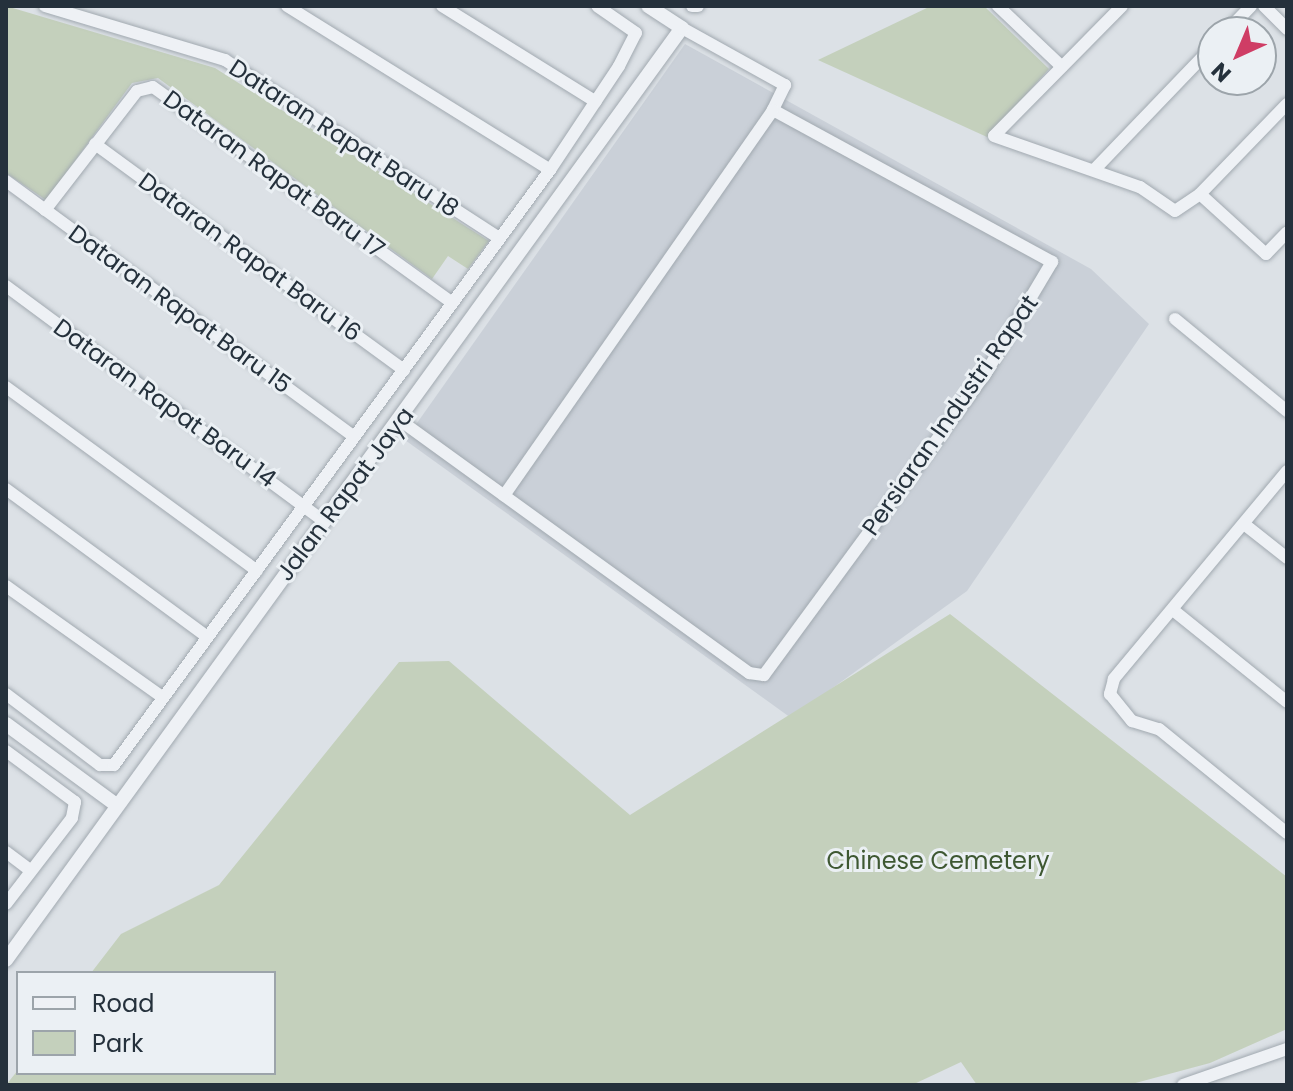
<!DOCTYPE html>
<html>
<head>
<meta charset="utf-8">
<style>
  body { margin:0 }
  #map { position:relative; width:1293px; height:1091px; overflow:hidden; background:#dce1e6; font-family:Poppins,sans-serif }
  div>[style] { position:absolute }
  .built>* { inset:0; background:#cad0d8 }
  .green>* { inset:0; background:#c4d0bc }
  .roads { filter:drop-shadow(0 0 2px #a1a9b0) drop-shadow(0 0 2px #a1a9b0) }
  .minor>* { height:12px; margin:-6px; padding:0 6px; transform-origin:6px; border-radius:6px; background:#eef1f5 }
  .tertiary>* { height:14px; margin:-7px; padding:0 7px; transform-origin:7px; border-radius:7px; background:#eef1f5 }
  span { translate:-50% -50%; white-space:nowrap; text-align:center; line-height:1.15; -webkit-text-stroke:6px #ebf0f4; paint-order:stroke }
  .street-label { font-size:24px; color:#25313c }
  .park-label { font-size:24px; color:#3e5832 }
  .frame { position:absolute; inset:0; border:8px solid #25313c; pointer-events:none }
  .legend { position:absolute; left:16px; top:971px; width:260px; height:104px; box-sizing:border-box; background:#ebf0f4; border:2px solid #9ca4aa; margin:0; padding:10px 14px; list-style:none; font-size:24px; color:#25313c }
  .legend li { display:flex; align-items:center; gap:16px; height:40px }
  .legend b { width:40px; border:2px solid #9ca4aa }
  .north { position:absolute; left:1197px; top:16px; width:80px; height:80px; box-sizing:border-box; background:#ebf0f4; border:2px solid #9ca4aa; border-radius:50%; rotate:224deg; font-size:22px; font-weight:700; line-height:32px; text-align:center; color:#25313c }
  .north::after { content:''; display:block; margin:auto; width:28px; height:36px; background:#cf3d65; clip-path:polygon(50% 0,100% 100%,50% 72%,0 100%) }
</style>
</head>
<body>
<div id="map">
  <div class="built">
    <i style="clip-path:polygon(685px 44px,1091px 269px,1149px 324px,967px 591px,791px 718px,405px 440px)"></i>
  </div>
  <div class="green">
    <i style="clip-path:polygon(6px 6px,215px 68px,489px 241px,468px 269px,448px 256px,432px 279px,158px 78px,132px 83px,46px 200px,6px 173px)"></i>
    <i style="clip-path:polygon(931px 6px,984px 6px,1049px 69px,987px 137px,818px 60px)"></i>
    <i style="clip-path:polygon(950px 614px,1287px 877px,1287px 1029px,1210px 1063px,1128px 1085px,977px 1085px,961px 1062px,912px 1085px,6px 1085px,18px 1070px,274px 1073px,274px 973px,91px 973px,121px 934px,219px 885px,399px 662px,449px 661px,630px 815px)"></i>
  </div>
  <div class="roads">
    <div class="minor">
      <i style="left:45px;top:6px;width:188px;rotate:16.7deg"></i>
      <i style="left:225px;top:60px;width:327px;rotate:33deg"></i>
      <i style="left:287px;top:6px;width:310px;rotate:31.9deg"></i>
      <i style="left:442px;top:6px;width:181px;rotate:31.9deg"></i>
      <i style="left:692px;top:6px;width:6px"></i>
      <i style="left:998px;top:6px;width:88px;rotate:43.6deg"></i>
      <i style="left:1122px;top:6px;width:182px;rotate:134.6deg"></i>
      <i style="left:994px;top:136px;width:155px;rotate:19.3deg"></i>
      <i style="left:1140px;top:187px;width:42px;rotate:34.4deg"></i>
      <i style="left:1175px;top:211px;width:30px;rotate:-34deg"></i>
      <i style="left:1200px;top:194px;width:125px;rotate:-46deg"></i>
      <i style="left:1264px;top:6px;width:33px;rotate:45deg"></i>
      <i style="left:682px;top:28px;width:118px;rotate:29deg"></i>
      <i style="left:785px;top:85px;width:28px;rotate:116deg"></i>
      <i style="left:1226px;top:32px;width:36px;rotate:-46deg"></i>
      <i style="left:95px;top:144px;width:383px;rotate:36.2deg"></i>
      <i style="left:1095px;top:169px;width:170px;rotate:-46.2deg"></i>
      <i style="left:6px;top:181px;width:432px;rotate:36.3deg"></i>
      <i style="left:1200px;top:194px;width:89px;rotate:42.3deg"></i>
      <i style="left:1266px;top:254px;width:30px;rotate:-46deg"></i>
      <i style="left:45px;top:210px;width:150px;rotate:-52.3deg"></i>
      <i style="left:137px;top:91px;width:16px;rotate:-14deg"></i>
      <i style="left:153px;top:87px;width:369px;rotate:35.8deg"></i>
      <i style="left:6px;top:286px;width:395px;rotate:36.5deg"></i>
      <i style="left:1175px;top:319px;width:145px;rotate:39.4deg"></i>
      <i style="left:6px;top:387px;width:311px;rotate:36.2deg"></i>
      <i style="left:401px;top:421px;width:430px;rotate:35.9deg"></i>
      <i style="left:749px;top:673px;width:15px;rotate:8deg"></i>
      <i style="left:764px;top:675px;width:371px;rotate:-53.7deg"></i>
      <i style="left:984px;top:376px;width:133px;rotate:-59.2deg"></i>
      <i style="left:1052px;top:262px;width:318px;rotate:-151.4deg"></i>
      <i style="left:773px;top:110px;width:470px;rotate:124.9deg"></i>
      <i style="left:1287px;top:471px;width:271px;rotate:129.8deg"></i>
      <i style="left:1114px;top:679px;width:16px;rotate:105deg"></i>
      <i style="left:1110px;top:694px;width:35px;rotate:51deg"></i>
      <i style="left:1132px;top:721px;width:28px;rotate:17deg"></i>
      <i style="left:1159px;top:729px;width:165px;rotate:39.1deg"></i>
      <i style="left:6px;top:489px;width:248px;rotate:36.3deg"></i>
      <i style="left:1244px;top:524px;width:55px;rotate:38.3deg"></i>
      <i style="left:6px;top:586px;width:191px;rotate:35.4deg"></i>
      <i style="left:1173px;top:610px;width:146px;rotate:38.9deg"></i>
      <i style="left:6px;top:694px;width:118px;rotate:37.1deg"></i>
      <i style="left:100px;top:765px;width:14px"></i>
      <i style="left:114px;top:765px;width:738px;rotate:-53.77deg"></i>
      <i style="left:550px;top:170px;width:125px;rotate:-56.4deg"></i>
      <i style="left:619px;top:66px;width:37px;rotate:-63deg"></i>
      <i style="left:636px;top:33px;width:47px;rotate:-145.3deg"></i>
      <i style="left:6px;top:751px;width:86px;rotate:36.5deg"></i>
      <i style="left:75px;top:802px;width:16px;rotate:101deg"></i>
      <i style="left:72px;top:818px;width:108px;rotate:127.5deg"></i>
      <i style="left:6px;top:852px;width:31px;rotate:37deg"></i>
      <i style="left:1183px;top:1085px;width:110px;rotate:-19.1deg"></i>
    </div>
    <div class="tertiary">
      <i style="left:6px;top:724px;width:135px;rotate:36.3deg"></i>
      <i style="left:6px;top:960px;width:1151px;rotate:-54.05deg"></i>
      <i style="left:682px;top:28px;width:40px;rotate:-147.1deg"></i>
    </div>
  </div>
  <div class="street-label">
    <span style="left:344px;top:138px;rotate:33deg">Dataran Rapat Baru 18</span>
    <span style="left:274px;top:174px;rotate:36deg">Dataran Rapat Baru 17</span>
    <span style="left:250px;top:257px;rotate:36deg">Dataran Rapat Baru 16</span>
    <span style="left:180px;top:309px;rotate:36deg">Dataran Rapat Baru 15</span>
    <span style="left:165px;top:403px;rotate:36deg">Dataran Rapat Baru 14</span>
    <span style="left:950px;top:415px;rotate:-55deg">Persiaran Industri Rapat</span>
    <span style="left:345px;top:494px;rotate:-53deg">Jalan Rapat Jaya</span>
  </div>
  <div class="park-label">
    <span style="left:938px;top:861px">Chinese Cemetery</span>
  </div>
  <div class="frame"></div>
  <ul class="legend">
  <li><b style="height:10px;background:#eef1f5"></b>Road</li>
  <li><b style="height:22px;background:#c4d0bc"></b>Park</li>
  </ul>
  <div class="north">N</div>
</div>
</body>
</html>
